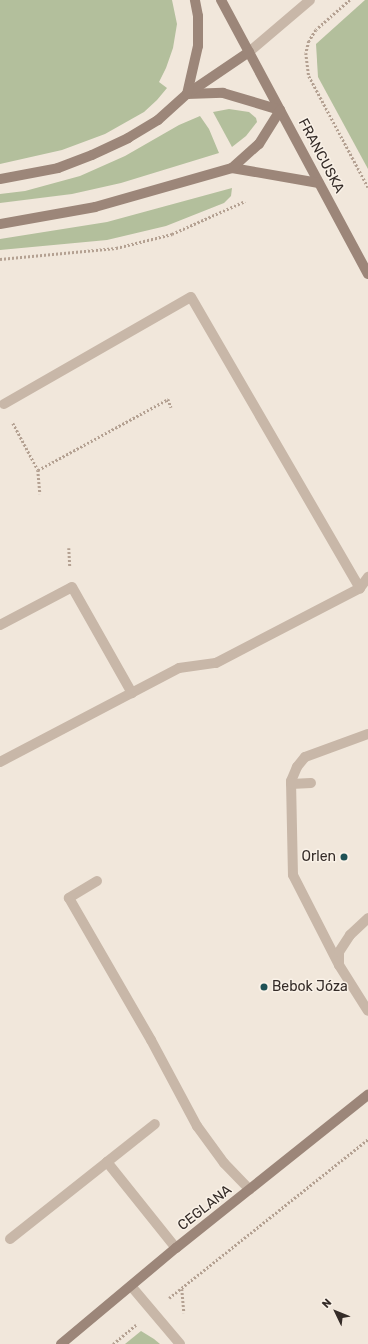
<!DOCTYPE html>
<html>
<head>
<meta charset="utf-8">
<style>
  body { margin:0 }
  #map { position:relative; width:368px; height:1344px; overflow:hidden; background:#f1e7db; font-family:Rubik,sans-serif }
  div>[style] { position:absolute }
  .green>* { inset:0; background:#b3bf9c }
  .path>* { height:2.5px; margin-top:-1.25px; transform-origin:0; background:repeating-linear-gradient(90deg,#b4a192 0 2px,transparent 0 4px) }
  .lane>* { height:10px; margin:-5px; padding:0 5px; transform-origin:5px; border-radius:5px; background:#c8b7a8 }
  .secondary>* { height:10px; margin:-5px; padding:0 5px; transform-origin:5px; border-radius:5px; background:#9c8679 }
  .dots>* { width:11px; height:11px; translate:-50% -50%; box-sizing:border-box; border:2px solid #f9f1e7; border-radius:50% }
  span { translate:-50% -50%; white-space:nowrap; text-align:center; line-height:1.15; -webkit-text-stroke:3px #f9f1e7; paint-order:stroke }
  .street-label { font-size:14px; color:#352c28 }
  .poi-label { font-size:14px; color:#352c28 }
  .right { translate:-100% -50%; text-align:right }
  .left { translate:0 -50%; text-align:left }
  .north { position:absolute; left:316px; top:1292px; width:40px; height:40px; -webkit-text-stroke:3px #f9f1e7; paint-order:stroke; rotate:313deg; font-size:11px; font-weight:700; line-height:16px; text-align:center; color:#352c28 }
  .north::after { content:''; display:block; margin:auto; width:14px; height:18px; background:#352c28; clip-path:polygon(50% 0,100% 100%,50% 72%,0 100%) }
</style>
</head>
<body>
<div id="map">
  <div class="green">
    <i style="clip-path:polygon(0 0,172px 0,177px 24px,173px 48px,166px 68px,159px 82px,167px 88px,157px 100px,144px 112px,105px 134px,62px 150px,0 164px)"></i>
    <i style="clip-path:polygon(365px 0,368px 0,368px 169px,318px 77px,316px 44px)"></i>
    <i style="clip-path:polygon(229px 109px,249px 112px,256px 118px,257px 122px,246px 136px,232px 147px,213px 112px)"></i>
    <i style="clip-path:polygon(200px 116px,209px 129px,219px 153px,121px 183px,72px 194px,0 203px,0 194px,25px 191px,80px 176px,125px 156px,179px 125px)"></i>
    <i style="clip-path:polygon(232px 188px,231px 196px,224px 203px,166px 226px,107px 240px,0 250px,0 239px,107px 222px)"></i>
    <i style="clip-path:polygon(141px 1331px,154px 1339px,160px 1344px,125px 1344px)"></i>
  </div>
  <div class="path">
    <i style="left:350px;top:0;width:45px;rotate:138.6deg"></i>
    <i style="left:316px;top:30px;width:13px;rotate:122deg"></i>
    <i style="left:309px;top:41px;width:12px;rotate:104deg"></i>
    <i style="left:306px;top:53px;width:23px;rotate:83deg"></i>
    <i style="left:309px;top:76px;width:126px;rotate:62deg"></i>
    <i style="left:0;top:259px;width:117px;rotate:-5.4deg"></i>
    <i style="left:116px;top:248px;width:58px;rotate:-14deg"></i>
    <i style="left:172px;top:234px;width:80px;rotate:-24.3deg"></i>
    <i style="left:13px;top:423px;width:53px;rotate:62deg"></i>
    <i style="left:38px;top:470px;width:24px;rotate:85deg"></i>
    <i style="left:38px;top:470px;width:148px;rotate:-28.6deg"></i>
    <i style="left:168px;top:399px;width:9px;rotate:69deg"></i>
    <i style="left:69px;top:548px;width:18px;rotate:87deg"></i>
    <i style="left:182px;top:1289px;width:24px;rotate:85deg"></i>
    <i style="left:169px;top:1298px;width:255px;rotate:-38.6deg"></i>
    <i style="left:113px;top:1344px;width:30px;rotate:-40deg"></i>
  </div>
  <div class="lane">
    <i style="left:249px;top:52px;width:80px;rotate:-40.4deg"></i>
    <i style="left:4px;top:404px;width:215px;rotate:-29.8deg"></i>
    <i style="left:191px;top:297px;width:337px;rotate:59.9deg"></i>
    <i style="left:0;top:625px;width:81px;rotate:-27.8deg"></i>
    <i style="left:72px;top:587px;width:122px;rotate:60.5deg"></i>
    <i style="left:368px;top:734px;width:67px;rotate:159.9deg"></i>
    <i style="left:305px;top:757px;width:13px;rotate:129deg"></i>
    <i style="left:297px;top:767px;width:15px;rotate:113deg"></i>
    <i style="left:291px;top:781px;width:94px;rotate:88.8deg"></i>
    <i style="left:293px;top:875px;width:101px;rotate:62.9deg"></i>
    <i style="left:339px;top:965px;width:54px;rotate:57.8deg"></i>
    <i style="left:0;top:762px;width:202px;rotate:-27.7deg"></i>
    <i style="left:179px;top:668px;width:37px;rotate:-8deg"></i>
    <i style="left:216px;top:663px;width:162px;rotate:-27.5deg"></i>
    <i style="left:360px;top:588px;width:14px;rotate:-54deg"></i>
    <i style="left:291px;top:784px;width:20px;rotate:-3deg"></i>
    <i style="left:97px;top:881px;width:33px;rotate:149deg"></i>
    <i style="left:69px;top:898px;width:164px;rotate:60deg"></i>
    <i style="left:151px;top:1040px;width:98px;rotate:61.9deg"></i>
    <i style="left:197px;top:1126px;width:46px;rotate:53.9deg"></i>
    <i style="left:224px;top:1163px;width:37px;rotate:46deg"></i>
    <i style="left:339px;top:965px;width:13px;rotate:-90deg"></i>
    <i style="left:339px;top:952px;width:20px;rotate:-57deg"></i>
    <i style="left:350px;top:935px;width:25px;rotate:-43deg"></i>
    <i style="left:107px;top:1162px;width:61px;rotate:-38.4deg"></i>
    <i style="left:10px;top:1239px;width:124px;rotate:-38.4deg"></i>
    <i style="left:107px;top:1162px;width:110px;rotate:51.3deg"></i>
    <i style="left:131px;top:1286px;width:76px;rotate:49.8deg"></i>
  </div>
  <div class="secondary">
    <i style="left:221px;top:0;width:311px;rotate:61.8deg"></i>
    <i style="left:187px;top:94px;width:36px;rotate:-2deg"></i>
    <i style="left:223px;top:93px;width:59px;rotate:16.6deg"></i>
    <i style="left:187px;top:94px;width:75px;rotate:-34.1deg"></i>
    <i style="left:232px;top:168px;width:88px;rotate:9.8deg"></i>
    <i style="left:0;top:179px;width:59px;rotate:-10.7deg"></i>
    <i style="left:58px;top:168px;width:36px;rotate:-21deg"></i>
    <i style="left:92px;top:155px;width:40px;rotate:-25deg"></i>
    <i style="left:128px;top:138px;width:35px;rotate:-31deg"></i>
    <i style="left:158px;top:120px;width:39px;rotate:-42deg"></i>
    <i style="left:187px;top:94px;width:49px;rotate:-77.1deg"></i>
    <i style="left:198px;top:46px;width:30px;rotate:-90deg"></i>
    <i style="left:198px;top:16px;width:16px;rotate:-101deg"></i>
    <i style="left:0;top:224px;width:97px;rotate:-10.1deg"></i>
    <i style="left:95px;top:207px;width:142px;rotate:-15.9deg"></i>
    <i style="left:232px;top:168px;width:36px;rotate:-42deg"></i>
    <i style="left:259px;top:144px;width:40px;rotate:-58deg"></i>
    <i style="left:61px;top:1344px;width:150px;rotate:-39.9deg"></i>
    <i style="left:176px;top:1248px;width:246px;rotate:-38.6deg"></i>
  </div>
  <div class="dots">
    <i style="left:344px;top:857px;background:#1f5155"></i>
    <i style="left:264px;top:987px;background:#1f5155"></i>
  </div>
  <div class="street-label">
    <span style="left:321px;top:156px;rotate:62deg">FRANCUSKA</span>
    <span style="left:205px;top:1208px;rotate:-38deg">CEGLANA</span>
  </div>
  <div class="poi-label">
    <span class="right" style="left:336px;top:857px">Orlen</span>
    <span class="left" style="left:272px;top:987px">Bebok Józa</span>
  </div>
  <div class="north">N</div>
</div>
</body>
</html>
